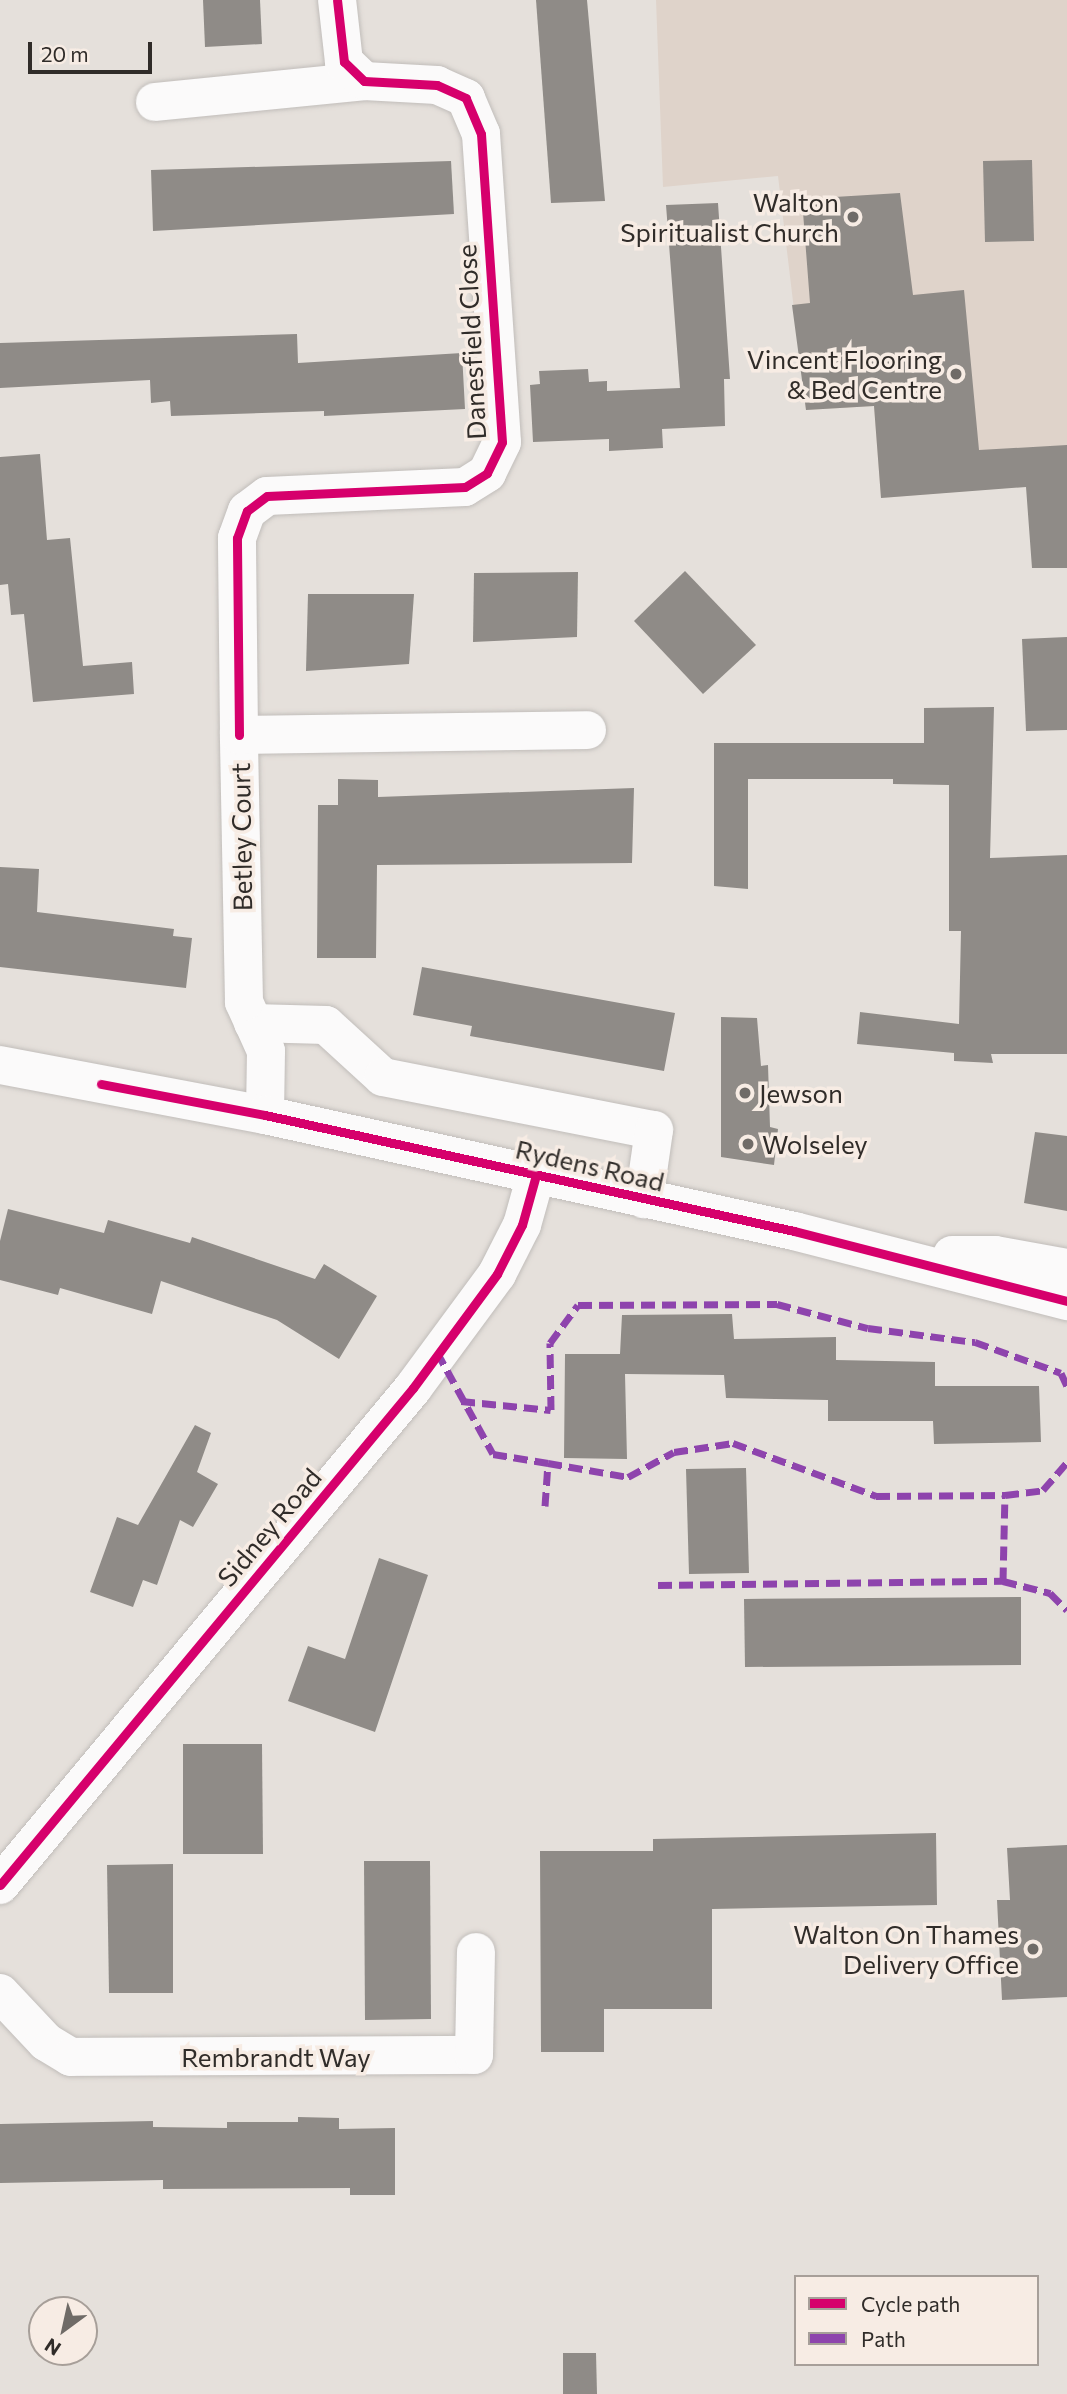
<!DOCTYPE html>
<html>
<head>
<meta charset="utf-8">
<style>
  body { margin:0 }
  #map { position:relative; width:1067px; height:2394px; overflow:hidden; background:#e5e0db; font-family:Commissioner,sans-serif }
  div>[style] { position:absolute }
  .built>* { inset:0; background:#dfd3ca }
  .building>* { inset:0; background:#8f8b87 }
  .roads { filter:drop-shadow(0 0 2px #c1bdba) drop-shadow(0 0 2px #c1bdba) }
  .street>* { height:38px; margin:-19px; padding:0 19px; transform-origin:19px; border-radius:19px; background:#fbfafa }
  .secondary>* { height:38px; margin:-19px; padding:0 19px; transform-origin:19px; border-radius:19px; background:#fbfafa }
  .quiet>* { height:7px; margin-top:-3.5px; transform-origin:0; background:repeating-linear-gradient(90deg,#8e44ad 0 14px,transparent 0 21px) }
  .cycleway>* { height:9px; margin:-4.5px; padding:0 4.5px; transform-origin:4.5px; border-radius:4.5px; background:#d6006c }
  .dots>* { width:19px; height:19px; translate:-50% -50%; box-sizing:border-box; border:4px solid #f7ece4; border-radius:50% }
  span { translate:-50% -50%; white-space:nowrap; text-align:center; line-height:1.15; -webkit-text-stroke:7px #f7ece4; paint-order:stroke }
  .poi-label { font-size:26px; color:#302c29 }
  .right { translate:-100% -50%; text-align:right }
  .left { translate:0 -50%; text-align:left }
  .street-label { font-size:26px; color:#302c29 }
  .legend { position:absolute; left:794px; top:2275px; width:245px; height:91px; box-sizing:border-box; background:#f7ece4; border:2px solid #a79f99; margin:0; padding:9px 12px; list-style:none; font-size:21px; color:#302c29 }
  .legend li { display:flex; align-items:center; gap:14px; height:35px }
  .legend b { width:35px; border:2px solid #a79f99 }
  .north { position:absolute; left:28px; top:2296px; width:70px; height:70px; box-sizing:border-box; background:#f7ece4; border:2px solid #a79f99; border-radius:50%; rotate:213deg; font-size:19px; font-weight:700; line-height:28px; text-align:center; color:#302c29 }
  .north::after { content:''; display:block; margin:auto; width:24px; height:32px; background:#6f6b67; clip-path:polygon(50% 0,100% 100%,50% 72%,0 100%) }
  .scale { position:absolute; left:28px; top:42px; width:124px; height:32px; box-sizing:border-box; border:4px solid #302c29; border-top:0; padding-left:9px; font-size:21px; line-height:24px; white-space:nowrap; color:#302c29; -webkit-text-stroke:5px #f7ece4; paint-order:stroke }
</style>
</head>
<body>
<div id="map">
  <div class="built">
    <i style="clip-path:polygon(656px 0,1067px 0,1067px 483px,881px 498px,874px 406px,806px 410px,778px 176px,663px 187px)"></i>
  </div>
  <div class="building">
    <i style="clip-path:polygon(203px 0,260px 0,262px 44px,205px 47px)"></i>
    <i style="clip-path:polygon(536px 0,587px 0,605px 201px,551px 203px)"></i>
    <i style="clip-path:polygon(1032px 160px,1034px 241px,985px 242px,983px 161px)"></i>
    <i style="clip-path:polygon(451px 161px,454px 214px,153px 231px,151px 170px)"></i>
    <i style="clip-path:polygon(900px 193px,913px 295px,964px 290px,979px 450px,1067px 445px,1067px 568px,1032px 568px,1026px 487px,881px 498px,874px 406px,806px 410px,792px 305px,810px 303px,802px 199px)"></i>
    <i style="clip-path:polygon(718px 203px,730px 379px,724px 379px,725px 426px,662px 429px,663px 448px,609px 451px,609px 439px,533px 442px,530px 385px,540px 384px,539px 371px,588px 369px,589px 382px,607px 381px,607px 391px,680px 388px,666px 205px)"></i>
    <i style="clip-path:polygon(297px 334px,298px 363px,462px 353px,465px 409px,324px 416px,324px 411px,171px 416px,170px 401px,151px 403px,150px 380px,0 388px,0 343px)"></i>
    <i style="clip-path:polygon(40px 454px,47px 540px,70px 538px,83px 666px,132px 662px,134px 694px,33px 702px,24px 614px,11px 615px,8px 584px,0 585px,0 457px)"></i>
    <i style="clip-path:polygon(685px 571px,756px 645px,703px 694px,634px 621px)"></i>
    <i style="clip-path:polygon(578px 572px,577px 637px,473px 642px,474px 573px)"></i>
    <i style="clip-path:polygon(308px 594px,414px 594px,409px 664px,306px 671px)"></i>
    <i style="clip-path:polygon(1067px 637px,1067px 730px,1026px 731px,1022px 639px)"></i>
    <i style="clip-path:polygon(994px 707px,990px 858px,1067px 855px,1067px 1054px,991px 1054px,993px 1063px,954px 1061px,954px 1053px,857px 1044px,860px 1012px,959px 1024px,961px 931px,949px 931px,949px 785px,893px 784px,893px 779px,748px 779px,748px 889px,714px 886px,714px 743px,924px 743px,924px 708px)"></i>
    <i style="clip-path:polygon(338px 779px,378px 780px,378px 797px,634px 788px,632px 863px,377px 865px,376px 958px,317px 958px,318px 805px,338px 805px)"></i>
    <i style="clip-path:polygon(0 867px,39px 869px,37px 912px,174px 929px,173px 936px,192px 938px,186px 988px,0 967px)"></i>
    <i style="clip-path:polygon(422px 967px,675px 1013px,664px 1071px,470px 1036px,472px 1026px,413px 1015px)"></i>
    <i style="clip-path:polygon(721px 1017px,757px 1018px,761px 1066px,768px 1065px,770px 1127px,778px 1129px,774px 1165px,721px 1157px)"></i>
    <i style="clip-path:polygon(1035px 1132px,1067px 1136px,1067px 1211px,1024px 1203px)"></i>
    <i style="clip-path:polygon(8px 1209px,104px 1233px,108px 1220px,190px 1243px,192px 1237px,315px 1279px,324px 1264px,377px 1296px,339px 1359px,277px 1320px,161px 1281px,152px 1314px,60px 1288px,58px 1295px,0 1280px,0 1241px)"></i>
    <i style="clip-path:polygon(732px 1314px,734px 1339px,836px 1337px,836px 1360px,935px 1362px,935px 1386px,1039px 1386px,1041px 1442px,934px 1444px,933px 1421px,828px 1421px,828px 1400px,726px 1398px,724px 1375px,625px 1374px,627px 1459px,564px 1458px,565px 1354px,620px 1354px,622px 1315px)"></i>
    <i style="clip-path:polygon(195px 1425px,211px 1433px,197px 1472px,218px 1484px,193px 1527px,180px 1520px,157px 1585px,143px 1580px,133px 1607px,90px 1592px,117px 1517px,138px 1525px)"></i>
    <i style="clip-path:polygon(746px 1468px,749px 1573px,689px 1574px,686px 1469px)"></i>
    <i style="clip-path:polygon(379px 1558px,428px 1575px,375px 1732px,288px 1701px,308px 1646px,345px 1659px)"></i>
    <i style="clip-path:polygon(1021px 1597px,1021px 1665px,745px 1667px,744px 1599px)"></i>
    <i style="clip-path:polygon(183px 1744px,262px 1744px,263px 1854px,183px 1854px)"></i>
    <i style="clip-path:polygon(936px 1833px,937px 1905px,712px 1909px,712px 2009px,604px 2009px,604px 2052px,541px 2052px,540px 1851px,653px 1851px,653px 1839px)"></i>
    <i style="clip-path:polygon(1067px 1845px,1067px 1997px,1002px 2000px,997px 1900px,1010px 1900px,1007px 1848px)"></i>
    <i style="clip-path:polygon(364px 1861px,430px 1861px,431px 2019px,365px 2020px)"></i>
    <i style="clip-path:polygon(173px 1864px,173px 1993px,109px 1993px,107px 1865px)"></i>
    <i style="clip-path:polygon(298px 2117px,339px 2118px,339px 2129px,395px 2128px,395px 2195px,350px 2195px,350px 2188px,163px 2189px,163px 2180px,0 2183px,0 2124px,153px 2121px,153px 2127px,227px 2128px,227px 2122px,298px 2122px)"></i>
    <i style="clip-path:polygon(563px 2353px,596px 2353px,597px 2394px,563px 2394px)"></i>
  </div>
  <div class="roads">
    <div class="street">
      <i style="left:155px;top:102px;width:210px;rotate:-5.7deg"></i>
      <i style="left:239px;top:735px;width:197px;rotate:-90.6deg"></i>
      <i style="left:237px;top:538px;width:29px;rotate:-70deg"></i>
      <i style="left:247px;top:511px;width:25px;rotate:-37deg"></i>
      <i style="left:267px;top:496px;width:198px;rotate:-2.6deg"></i>
      <i style="left:465px;top:487px;width:26px;rotate:-32deg"></i>
      <i style="left:487px;top:473px;width:34px;rotate:-64deg"></i>
      <i style="left:502px;top:442px;width:309px;rotate:-93.9deg"></i>
      <i style="left:481px;top:134px;width:39px;rotate:-113deg"></i>
      <i style="left:466px;top:98px;width:32px;rotate:-156deg"></i>
      <i style="left:437px;top:85px;width:73px;rotate:-176.9deg"></i>
      <i style="left:364px;top:81px;width:28px;rotate:-136deg"></i>
      <i style="left:344px;top:62px;width:62px;rotate:-96.4deg"></i>
      <i style="left:253px;top:1023px;width:73px;rotate:1.6deg"></i>
      <i style="left:326px;top:1025px;width:77px;rotate:42.4deg"></i>
      <i style="left:383px;top:1077px;width:276px;rotate:11.1deg"></i>
      <i style="left:654px;top:1130px;width:70px;rotate:98.2deg"></i>
      <i style="left:265px;top:1115px;width:64px;rotate:-89.1deg"></i>
      <i style="left:266px;top:1051px;width:54px;rotate:-114.2deg"></i>
      <i style="left:244px;top:1002px;width:267px;rotate:-91.1deg"></i>
      <i style="left:239px;top:735px;width:348px;rotate:-0.8deg"></i>
      <i style="left:0;top:1885px;width:646px;rotate:-50.27deg"></i>
      <i style="left:413px;top:1388px;width:142px;rotate:-53.6deg"></i>
      <i style="left:497px;top:1274px;width:55px;rotate:-63deg"></i>
      <i style="left:522px;top:1225px;width:52px;rotate:-74.4deg"></i>
      <i style="left:0;top:1993px;width:67px;rotate:46.8deg"></i>
      <i style="left:46px;top:2042px;width:29px;rotate:31deg"></i>
      <i style="left:71px;top:2057px;width:403px;rotate:-0.3deg"></i>
      <i style="left:474px;top:2055px;width:103px;rotate:-88.9deg"></i>
    </div>
    <div class="secondary">
      <i style="left:0;top:1065px;width:270px;rotate:10.7deg"></i>
      <i style="left:265px;top:1115px;width:542px;rotate:12.37deg"></i>
      <i style="left:794px;top:1231px;width:282px;rotate:14.4deg"></i>
      <i style="left:952px;top:1255px;width:43px"></i>
      <i style="left:995px;top:1255px;width:73px;rotate:10.2deg"></i>
    </div>
  </div>
  <div class="quiet">
    <i style="left:437px;top:1352px;width:116px;rotate:61.2deg"></i>
    <i style="left:493px;top:1454px;width:56px;rotate:9.3deg"></i>
    <i style="left:548px;top:1463px;width:81px;rotate:9.9deg"></i>
    <i style="left:628px;top:1477px;width:52px;rotate:-28.5deg"></i>
    <i style="left:674px;top:1452px;width:60px;rotate:-8.7deg"></i>
    <i style="left:733px;top:1443px;width:153px;rotate:20.3deg"></i>
    <i style="left:876px;top:1496px;width:129px;rotate:-0.4deg"></i>
    <i style="left:1005px;top:1495px;width:38px;rotate:-7deg"></i>
    <i style="left:1043px;top:1490px;width:37px;rotate:-49deg"></i>
    <i style="left:461px;top:1401px;width:90px;rotate:5.7deg"></i>
    <i style="left:551px;top:1410px;width:67px;rotate:-90.9deg"></i>
    <i style="left:550px;top:1343px;width:47px;rotate:-53.6deg"></i>
    <i style="left:578px;top:1305px;width:199px;rotate:-0.3deg"></i>
    <i style="left:777px;top:1304px;width:94px;rotate:14.8deg"></i>
    <i style="left:868px;top:1328px;width:108px;rotate:7.5deg"></i>
    <i style="left:975px;top:1342px;width:91px;rotate:19.8deg"></i>
    <i style="left:1061px;top:1373px;width:14px;rotate:65deg"></i>
    <i style="left:545px;top:1506px;width:43px;rotate:-86deg"></i>
    <i style="left:1003px;top:1581px;width:86px;rotate:-88.7deg"></i>
    <i style="left:658px;top:1585px;width:345px;rotate:-0.7deg"></i>
    <i style="left:1003px;top:1581px;width:49px;rotate:14.3deg"></i>
    <i style="left:1050px;top:1593px;width:24px;rotate:45deg"></i>
  </div>
  <div class="cycleway">
    <i style="left:239px;top:735px;width:197px;rotate:-90.6deg"></i>
    <i style="left:237px;top:538px;width:29px;rotate:-70deg"></i>
    <i style="left:247px;top:511px;width:25px;rotate:-37deg"></i>
    <i style="left:267px;top:496px;width:198px;rotate:-2.6deg"></i>
    <i style="left:465px;top:487px;width:26px;rotate:-32deg"></i>
    <i style="left:487px;top:473px;width:34px;rotate:-64deg"></i>
    <i style="left:502px;top:442px;width:309px;rotate:-93.9deg"></i>
    <i style="left:481px;top:134px;width:39px;rotate:-113deg"></i>
    <i style="left:466px;top:98px;width:32px;rotate:-156deg"></i>
    <i style="left:437px;top:85px;width:73px;rotate:-176.9deg"></i>
    <i style="left:364px;top:81px;width:28px;rotate:-136deg"></i>
    <i style="left:344px;top:62px;width:62px;rotate:-96.4deg"></i>
    <i style="left:101px;top:1084px;width:167px;rotate:10.7deg"></i>
    <i style="left:265px;top:1115px;width:542px;rotate:12.37deg"></i>
    <i style="left:794px;top:1231px;width:282px;rotate:14.4deg"></i>
    <i style="left:0;top:1885px;width:646px;rotate:-50.27deg"></i>
    <i style="left:413px;top:1388px;width:142px;rotate:-53.6deg"></i>
    <i style="left:497px;top:1274px;width:55px;rotate:-63deg"></i>
    <i style="left:522px;top:1225px;width:52px;rotate:-74.4deg"></i>
  </div>
  <div class="dots">
    <i style="left:853px;top:217px;background:#6f6b67"></i>
    <i style="left:956px;top:374px;background:#6f6b67"></i>
    <i style="left:745px;top:1093px;background:#6f6b67"></i>
    <i style="left:748px;top:1144px;background:#6f6b67"></i>
    <i style="left:1033px;top:1949px;background:#6f6b67"></i>
  </div>
  <div class="poi-label">
    <span class="right" style="left:839px;top:217px">Walton<br>Spiritualist Church</span>
    <span class="right" style="left:942px;top:374px">Vincent Flooring<br>&amp; Bed Centre</span>
    <span class="left" style="left:759px;top:1093px">Jewson</span>
    <span class="left" style="left:762px;top:1144px">Wolseley</span>
    <span class="right" style="left:1019px;top:1949px">Walton On Thames<br>Delivery Office</span>
  </div>
  <div class="street-label">
    <span style="left:471px;top:342px;rotate:-93deg">Danesfield Close</span>
    <span style="left:241px;top:837px;rotate:-91deg">Betley Court</span>
    <span style="left:590px;top:1165px;rotate:13deg">Rydens Road</span>
    <span style="left:269px;top:1527px;rotate:-50deg">Sidney Road</span>
    <span style="left:276px;top:2057px">Rembrandt Way</span>
  </div>
  <ul class="legend">
  <li><b style="height:9px;background:#d6006c"></b>Cycle path</li>
  <li><b style="height:9px;background:#8e44ad"></b>Path</li>
  </ul>
  <div class="north">N</div>
  <div class="scale">20 m</div>
</div>
</body>
</html>
